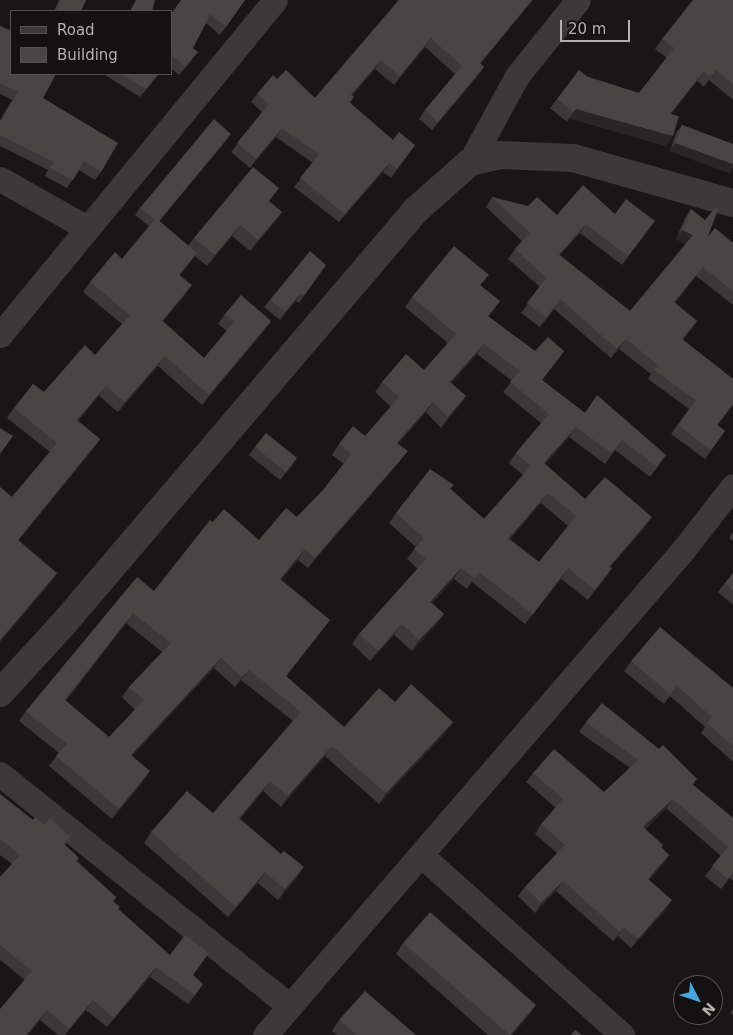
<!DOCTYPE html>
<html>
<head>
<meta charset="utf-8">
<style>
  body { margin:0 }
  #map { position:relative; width:733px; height:1035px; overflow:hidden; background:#181716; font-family:"DejaVu Sans",sans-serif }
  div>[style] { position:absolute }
  .minor>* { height:25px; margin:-12.5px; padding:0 12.5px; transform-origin:12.5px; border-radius:12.5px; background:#3c3a38 }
  .tertiary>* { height:28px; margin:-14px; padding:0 14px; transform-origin:14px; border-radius:14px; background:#3c3a38 }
  .wall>* { inset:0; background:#3b3937 }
  .shaded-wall>* { inset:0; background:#282624 }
  .building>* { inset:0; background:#484643 }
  span { translate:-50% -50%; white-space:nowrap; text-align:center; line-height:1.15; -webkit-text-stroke:5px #131211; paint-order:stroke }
  .legend { position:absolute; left:10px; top:10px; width:162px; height:65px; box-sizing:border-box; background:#131211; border:1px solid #54514e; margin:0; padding:6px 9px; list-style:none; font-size:15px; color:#b6afaa }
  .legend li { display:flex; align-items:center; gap:10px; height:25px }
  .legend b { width:25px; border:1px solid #54514e }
  .north { position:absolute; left:673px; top:975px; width:50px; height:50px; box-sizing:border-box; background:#131211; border:1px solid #54514e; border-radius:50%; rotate:131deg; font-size:14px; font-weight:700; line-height:20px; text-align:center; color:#b6afaa }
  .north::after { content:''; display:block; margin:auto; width:18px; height:22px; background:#47a5df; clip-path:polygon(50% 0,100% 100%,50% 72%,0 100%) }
  .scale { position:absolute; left:560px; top:20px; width:70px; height:22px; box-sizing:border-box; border:2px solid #b6afaa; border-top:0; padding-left:6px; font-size:15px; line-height:18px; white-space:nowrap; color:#b6afaa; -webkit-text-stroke:4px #131211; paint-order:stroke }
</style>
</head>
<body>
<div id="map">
  <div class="minor">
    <i style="left:470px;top:162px;width:98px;rotate:-61.3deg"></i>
    <i style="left:517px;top:76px;width:97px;rotate:-51.2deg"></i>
    <i style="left:0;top:179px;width:100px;rotate:29.4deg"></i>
    <i style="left:0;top:335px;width:433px;rotate:-50.6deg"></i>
    <i style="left:0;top:774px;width:371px;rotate:38.7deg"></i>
    <i style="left:421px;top:855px;width:270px;rotate:41.8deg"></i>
    <i style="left:265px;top:1035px;width:640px;rotate:-49.24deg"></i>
    <i style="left:683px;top:550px;width:81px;rotate:-52deg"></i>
  </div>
  <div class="tertiary">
    <i style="left:0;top:693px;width:96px;rotate:-47.5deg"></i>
    <i style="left:65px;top:622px;width:541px;rotate:-49.57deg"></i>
    <i style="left:416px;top:210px;width:72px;rotate:-41.6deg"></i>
    <i style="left:470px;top:162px;width:31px;rotate:-13deg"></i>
    <i style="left:500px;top:155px;width:73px;rotate:2.4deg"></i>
    <i style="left:573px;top:158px;width:166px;rotate:15.7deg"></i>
  </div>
  <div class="wall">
    <i style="clip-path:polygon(59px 0,86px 0,81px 11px,54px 11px)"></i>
    <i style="clip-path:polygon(245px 0,220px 35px,206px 23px,193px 48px,192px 61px,179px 75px,171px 68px,171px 14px)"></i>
    <i style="clip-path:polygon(397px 0,533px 0,480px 64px,484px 67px,478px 76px,432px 130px,419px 119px,425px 110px,455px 74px,425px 47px,394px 85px,375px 69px,352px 96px,354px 97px,350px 103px,393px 140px,415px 145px,391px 178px,383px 172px,339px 222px,294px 187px,313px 163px,276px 137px,250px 168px,231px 152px,262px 112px,251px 102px,257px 94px,277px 79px,315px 98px,398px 1px)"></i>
    <i style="clip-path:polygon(733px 0,733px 100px,709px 80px,704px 87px,697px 81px,671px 114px,666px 146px,569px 118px,567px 122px,550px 108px,557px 99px,588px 77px,639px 93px,667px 58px,655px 49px,662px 39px)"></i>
    <i style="clip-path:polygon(0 26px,9px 30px,11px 26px,11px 74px,43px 98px,101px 172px,95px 180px,79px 170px,67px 188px,45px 176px,48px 170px,0 146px,0 120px,12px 100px,0 94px)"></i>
    <i style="clip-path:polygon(106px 74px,159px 74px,140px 97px,105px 75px)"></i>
    <i style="clip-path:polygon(682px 125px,733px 144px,733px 167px,729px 173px,670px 151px,676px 133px)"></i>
    <i style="clip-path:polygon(226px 141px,159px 221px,188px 246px,194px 238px,269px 202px,282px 212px,274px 223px,250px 251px,232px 236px,207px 266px,195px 256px,180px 275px,185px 295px,163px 321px,204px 358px,227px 331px,218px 324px,225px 314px,271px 321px,264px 331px,202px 405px,158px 366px,118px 412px,99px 396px,78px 421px,100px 439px,93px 449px,18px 541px,57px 573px,50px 583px,0 642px,0 487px,12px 497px,50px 452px,7px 418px,14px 408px,44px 392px,95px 355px,122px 324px,83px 292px,90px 282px,122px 259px,149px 226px,135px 215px,140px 208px)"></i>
    <i style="clip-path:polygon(492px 197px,557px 215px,615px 214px,648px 230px,622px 265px,580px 233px,560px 255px,630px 311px,686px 244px,676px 239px,685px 218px,691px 209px,708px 236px,733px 243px,733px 305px,696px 276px,675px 303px,697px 321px,683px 340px,733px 379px,733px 406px,717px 425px,725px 431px,705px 459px,671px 434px,689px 409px,648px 379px,651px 374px,619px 349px,611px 358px,554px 309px,540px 327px,521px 313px,540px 287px,508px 259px,515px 249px,522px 241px,486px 207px)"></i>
    <i style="clip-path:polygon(326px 265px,299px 303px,296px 301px,280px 320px,264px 307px,270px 300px)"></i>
    <i style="clip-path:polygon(evenodd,481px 286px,500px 301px,488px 317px,535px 351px,564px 351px,542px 380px,585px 413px,659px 465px,650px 477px,615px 450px,605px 464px,569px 437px,545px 464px,585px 499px,644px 528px,610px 567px,612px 568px,588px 600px,561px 579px,525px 624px,472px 582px,467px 589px,454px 579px,432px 603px,444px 614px,437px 624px,412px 651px,394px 635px,370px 661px,352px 644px,359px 634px,418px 569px,407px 559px,416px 547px,389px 523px,396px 513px,451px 489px,484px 519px,523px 475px,509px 463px,516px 453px,541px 423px,503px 392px,512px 381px,477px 354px,451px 383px,466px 396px,459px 406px,441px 428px,426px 412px,398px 444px,400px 461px,308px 568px,298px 560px,281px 580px,330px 620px,286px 676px,344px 727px,395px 702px,453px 722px,446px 732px,379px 804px,325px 756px,281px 807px,263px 791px,240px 819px,297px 878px,278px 900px,258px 883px,228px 917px,144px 843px,151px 832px,213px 813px,293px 721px,241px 680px,235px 687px,214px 668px,132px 756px,143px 782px,112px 819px,49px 766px,59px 753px,19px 721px,26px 711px,154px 591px,213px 522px,259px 540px,297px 517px,324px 489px,344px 464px,332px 455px,339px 444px,365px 436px,391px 407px,375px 392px,382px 382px,424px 370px,448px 343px,405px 307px,412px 297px,481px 286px,541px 503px,568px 526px,539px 562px,510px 539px,541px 503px,481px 286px,126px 623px,162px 652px,129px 687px,122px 697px,135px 710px,109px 737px,66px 701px,126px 623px)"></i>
    <i style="clip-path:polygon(255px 447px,292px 466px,280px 480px,249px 455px)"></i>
    <i style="clip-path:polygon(733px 532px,733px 541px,729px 538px)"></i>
    <i style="clip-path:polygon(733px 573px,733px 605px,718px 592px,725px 583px)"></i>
    <i style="clip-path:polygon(631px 661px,733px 688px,733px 762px,701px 733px,705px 727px,670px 696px,664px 704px,624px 671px)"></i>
    <i style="clip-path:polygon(586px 722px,659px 749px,697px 779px,693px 785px,733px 818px,733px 881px,730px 878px,721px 889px,705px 876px,721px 856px,666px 808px,645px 829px,661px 848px,669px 855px,663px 864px,649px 880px,666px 910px,631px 948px,618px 936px,613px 941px,556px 891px,535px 913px,518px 896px,525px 887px,557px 853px,535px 834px,541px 824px,556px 808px,526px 782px,533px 773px,604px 792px,630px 768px,579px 732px)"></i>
    <i style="clip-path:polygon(0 794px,33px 820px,70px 837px,65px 845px,79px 858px,77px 861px,116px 897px,113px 901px,119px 910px,193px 976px,196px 994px,188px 1004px,150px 977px,107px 1027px,86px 1010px,65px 1035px,58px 1035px,40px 1020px,28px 1035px,0 1035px,25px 980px,0 960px,0 877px,12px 864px,0 855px)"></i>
    <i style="clip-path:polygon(403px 943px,536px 1005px,528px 1016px,512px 1035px,488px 1035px,396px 954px)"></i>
    <i style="clip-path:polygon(733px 1009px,733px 1015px,730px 1013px)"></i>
    <i style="clip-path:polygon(339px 1020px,416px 1035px,337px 1035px,332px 1031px)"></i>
  </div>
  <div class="shaded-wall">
    <i style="clip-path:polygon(532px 0,533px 0,473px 72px,480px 63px)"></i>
    <i style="clip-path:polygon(431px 38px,425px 47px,394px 85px,400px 76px)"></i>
    <i style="clip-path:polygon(198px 52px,192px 61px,179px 75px,185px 67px)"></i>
    <i style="clip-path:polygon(381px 60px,375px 69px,345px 104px,351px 95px)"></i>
    <i style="clip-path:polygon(484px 67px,478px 76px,432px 130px,438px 122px)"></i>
    <i style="clip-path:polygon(704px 71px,697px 81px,664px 123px,670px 114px)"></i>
    <i style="clip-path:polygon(576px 109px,673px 136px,666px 146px,569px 118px,567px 122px)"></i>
    <i style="clip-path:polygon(282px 128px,276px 137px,250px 168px,256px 159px)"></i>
    <i style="clip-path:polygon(231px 134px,226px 141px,153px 229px,157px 222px)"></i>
    <i style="clip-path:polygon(675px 143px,733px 164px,733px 167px,729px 173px,670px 151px)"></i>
    <i style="clip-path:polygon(389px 163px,383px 172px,339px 222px,345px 214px)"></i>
    <i style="clip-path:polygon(282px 212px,274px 223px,250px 251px,258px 240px)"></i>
    <i style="clip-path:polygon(586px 224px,580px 233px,552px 264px,559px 255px)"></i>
    <i style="clip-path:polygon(240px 225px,232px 236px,207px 266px,215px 255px)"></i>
    <i style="clip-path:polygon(682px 230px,693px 235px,686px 244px,676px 239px)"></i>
    <i style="clip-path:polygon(197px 253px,190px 263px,172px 284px,179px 275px)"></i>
    <i style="clip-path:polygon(703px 267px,696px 276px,668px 311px,674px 302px)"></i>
    <i style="clip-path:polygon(192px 285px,185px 295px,155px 331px,162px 321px)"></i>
    <i style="clip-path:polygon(301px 293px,296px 301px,280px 320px,285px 312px)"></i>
    <i style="clip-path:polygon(271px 321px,264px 331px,202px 405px,209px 395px)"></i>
    <i style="clip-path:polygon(697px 321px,691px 330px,676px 348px,682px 339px)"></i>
    <i style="clip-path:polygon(626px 339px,619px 349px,611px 358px,617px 349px)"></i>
    <i style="clip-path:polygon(484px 344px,477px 354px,443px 393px,450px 382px)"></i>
    <i style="clip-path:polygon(564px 351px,557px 362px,534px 390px,542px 380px)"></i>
    <i style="clip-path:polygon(165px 356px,158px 366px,118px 412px,125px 402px)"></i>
    <i style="clip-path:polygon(106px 386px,99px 396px,70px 430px,77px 420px)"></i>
    <i style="clip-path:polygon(466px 396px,459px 406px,441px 428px,448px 417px)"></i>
    <i style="clip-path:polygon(433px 402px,426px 412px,390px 453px,397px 443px)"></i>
    <i style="clip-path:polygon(733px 404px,733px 406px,710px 434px,717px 425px)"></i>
    <i style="clip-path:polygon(576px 427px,569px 437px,537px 474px,544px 463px)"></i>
    <i style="clip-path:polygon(100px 439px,93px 449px,11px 550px,18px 540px)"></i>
    <i style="clip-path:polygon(408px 451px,400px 461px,308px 568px,315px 558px)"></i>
    <i style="clip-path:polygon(297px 458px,292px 466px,280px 480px,286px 472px)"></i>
    <i style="clip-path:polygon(548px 493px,541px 503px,501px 549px,508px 539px)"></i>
    <i style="clip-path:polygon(652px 517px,644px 528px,602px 577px,609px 567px)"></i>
    <i style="clip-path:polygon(305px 549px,298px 560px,273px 589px,280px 579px)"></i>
    <i style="clip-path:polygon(461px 568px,454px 579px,423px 612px,430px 602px)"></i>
    <i style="clip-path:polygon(568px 568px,561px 579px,525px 624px,533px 614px)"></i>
    <i style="clip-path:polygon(612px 568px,605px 579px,588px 600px,595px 590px)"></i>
    <i style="clip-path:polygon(57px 573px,50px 583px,0 642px,0 640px)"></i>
    <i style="clip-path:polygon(133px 613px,126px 623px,58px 711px,65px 700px)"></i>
    <i style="clip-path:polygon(444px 614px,437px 624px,412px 651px,419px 640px)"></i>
    <i style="clip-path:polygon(402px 624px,394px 635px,370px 661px,378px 651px)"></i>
    <i style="clip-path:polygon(221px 658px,214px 668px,124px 765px,131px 755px)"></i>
    <i style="clip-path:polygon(249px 670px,241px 680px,235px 687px,242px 677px)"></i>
    <i style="clip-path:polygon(453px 722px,446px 732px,379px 804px,386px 793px)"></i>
    <i style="clip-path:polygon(332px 746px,325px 756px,281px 807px,288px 796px)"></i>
    <i style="clip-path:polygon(150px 771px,143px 782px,112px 819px,119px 809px)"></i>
    <i style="clip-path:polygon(270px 781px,263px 791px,232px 828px,239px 818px)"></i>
    <i style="clip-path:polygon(673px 799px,666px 808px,636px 836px,643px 827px)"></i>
    <i style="clip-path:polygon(669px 855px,663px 864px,642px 888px,648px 879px)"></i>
    <i style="clip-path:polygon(304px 867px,297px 878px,278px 900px,285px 889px)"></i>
    <i style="clip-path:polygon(265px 872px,258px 883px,228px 917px,236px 907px)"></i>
    <i style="clip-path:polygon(733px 873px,730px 878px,721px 889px,728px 879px)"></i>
    <i style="clip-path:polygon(563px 881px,556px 891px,535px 913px,541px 903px)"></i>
    <i style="clip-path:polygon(672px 900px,666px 910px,631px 948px,638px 939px)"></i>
    <i style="clip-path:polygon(624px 927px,618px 936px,613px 941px,620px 932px)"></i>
    <i style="clip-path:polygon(156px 967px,150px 977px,107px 1027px,114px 1018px)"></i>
    <i style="clip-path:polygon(93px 1000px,86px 1010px,65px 1035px,69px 1029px)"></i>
    <i style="clip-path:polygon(536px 1005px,528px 1016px,512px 1035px,510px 1035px)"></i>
    <i style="clip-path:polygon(47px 1010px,40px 1020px,28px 1035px,26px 1035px)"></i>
  </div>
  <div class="building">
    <i style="clip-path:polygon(61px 0,86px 0,81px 11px,56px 11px)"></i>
    <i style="clip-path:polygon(136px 0,155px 0,152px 11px,130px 11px)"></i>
    <i style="clip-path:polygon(181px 0,245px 0,226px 27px,210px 14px,193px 48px,198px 52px,185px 67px,172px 55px,171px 57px,171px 14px)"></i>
    <i style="clip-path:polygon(399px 0,532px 0,480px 63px,484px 67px,438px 122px,425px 110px,462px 66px,431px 38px,400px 76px,381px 60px,351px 95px,354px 97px,349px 102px,393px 140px,399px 132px,415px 145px,397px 169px,389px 163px,345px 214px,300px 178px,319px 154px,282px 128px,256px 159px,237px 143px,269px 104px,257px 94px,273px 75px,277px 79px,286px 70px,315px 98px)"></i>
    <i style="clip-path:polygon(693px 0,733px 0,733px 84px,716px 70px,710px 77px,704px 71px,670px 114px,679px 116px,673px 136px,576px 109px,573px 112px,557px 99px,579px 70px,588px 77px,639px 93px,674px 48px,662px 39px)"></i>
    <i style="clip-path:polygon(0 26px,11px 31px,11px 30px,11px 74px,56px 74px,43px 98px,118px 143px,101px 172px,84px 161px,73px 180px,50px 168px,54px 162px,0 135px,0 122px,18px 92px,0 83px)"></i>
    <i style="clip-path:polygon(120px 74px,158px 74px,146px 89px)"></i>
    <i style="clip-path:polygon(214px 119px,231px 134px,159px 221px,156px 218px,155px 220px,140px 208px)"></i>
    <i style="clip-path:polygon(682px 125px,733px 144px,733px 164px,675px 143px)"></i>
    <i style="clip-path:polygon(253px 167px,279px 188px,269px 201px,282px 212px,258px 240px,240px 225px,215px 255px,194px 238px)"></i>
    <i style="clip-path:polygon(583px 185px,615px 214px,626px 199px,655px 221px,628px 256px,586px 224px,559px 255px,630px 311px,693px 235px,682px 230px,691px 209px,705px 220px,715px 208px,718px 210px,708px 236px,715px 228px,733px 243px,733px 291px,703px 267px,674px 302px,697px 321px,682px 339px,733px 379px,733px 404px,717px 425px,725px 431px,711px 450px,678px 425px,696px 400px,654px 370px,658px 365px,626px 339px,617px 349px,560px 299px,546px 318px,527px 303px,546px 278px,515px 249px,530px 233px,492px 197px,528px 206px,537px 197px,557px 215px)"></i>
    <i style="clip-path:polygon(156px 218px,197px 253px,179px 275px,192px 285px,162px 321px,204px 358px,234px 322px,225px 314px,241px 295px,271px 321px,209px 395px,165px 356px,125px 402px,106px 386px,77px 420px,100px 439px,18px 540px,57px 573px,0 640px,0 487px,12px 497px,57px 443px,14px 408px,33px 384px,44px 392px,85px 345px,95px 355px,130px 315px,90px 282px,115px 252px,122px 259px)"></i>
    <i style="clip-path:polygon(evenodd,454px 246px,489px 275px,480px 285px,500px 301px,488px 316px,535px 351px,548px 337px,564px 351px,542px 380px,585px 413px,597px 395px,666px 455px,657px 467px,622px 440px,612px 453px,576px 427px,544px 463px,585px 499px,605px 477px,652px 517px,609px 567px,612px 568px,595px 590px,568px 568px,533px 614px,479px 572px,474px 578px,461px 568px,430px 602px,444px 614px,419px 640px,402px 624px,378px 651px,359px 634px,426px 559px,414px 549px,424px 538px,396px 513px,430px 469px,454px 485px,450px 489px,484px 519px,531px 466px,516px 453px,549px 414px,510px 382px,520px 371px,484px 344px,450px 382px,466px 396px,448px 417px,433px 402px,397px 443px,408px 451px,315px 558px,305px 549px,280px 579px,330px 620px,286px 676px,344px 727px,379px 688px,395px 702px,411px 684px,453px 722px,386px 793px,332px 746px,288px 796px,270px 781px,239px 818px,281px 854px,284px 851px,304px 867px,285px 889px,265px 872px,236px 907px,151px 832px,187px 791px,213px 813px,301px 712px,249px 670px,242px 677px,221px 658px,131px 755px,150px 771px,119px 809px,56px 756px,67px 744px,26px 711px,137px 577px,154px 591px,210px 520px,213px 522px,224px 509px,259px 540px,286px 508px,297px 517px,324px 489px,351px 454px,339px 444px,353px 426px,365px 436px,399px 397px,382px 382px,406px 354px,424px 370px,456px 334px,412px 297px,454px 246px,548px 493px,576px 516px,539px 562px,508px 539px,548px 493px,454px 246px,133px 613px,171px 643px,129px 687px,144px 700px,109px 737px,65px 700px,133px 613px)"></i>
    <i style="clip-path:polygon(310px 251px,326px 265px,304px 295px,301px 293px,285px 312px,270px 300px)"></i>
    <i style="clip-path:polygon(0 428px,13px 436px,0 454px)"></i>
    <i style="clip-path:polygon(266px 433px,297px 458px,286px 472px,255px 447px)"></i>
    <i style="clip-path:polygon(733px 573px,733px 590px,725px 583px)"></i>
    <i style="clip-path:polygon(660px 627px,733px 688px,733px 746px,707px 723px,712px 717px,677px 686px,670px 694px,631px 661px)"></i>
    <i style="clip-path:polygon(602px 703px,659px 749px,663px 745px,697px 779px,692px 784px,733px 818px,733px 873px,728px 879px,712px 866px,728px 847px,673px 799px,643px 827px,663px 845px,661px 847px,669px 855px,648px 879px,672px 900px,638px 939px,624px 927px,620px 932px,563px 881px,541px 903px,525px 887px,565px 845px,541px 824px,563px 799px,533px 773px,554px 749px,604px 792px,638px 760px,586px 722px)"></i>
    <i style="clip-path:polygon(0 794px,33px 820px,35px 817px,44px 825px,50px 818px,70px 837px,64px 844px,79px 858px,76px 861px,116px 897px,113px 901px,120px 907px,118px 909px,170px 955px,185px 935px,209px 953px,193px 975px,203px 984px,195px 995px,156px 967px,114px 1018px,93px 1000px,69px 1029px,47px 1010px,26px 1035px,0 1035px,0 1009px,32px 971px,0 945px,0 877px,20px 855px,0 839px)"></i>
    <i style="clip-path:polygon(430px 912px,536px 1005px,510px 1035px,403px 943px)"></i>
    <i style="clip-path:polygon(365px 991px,416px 1035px,357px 1035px,339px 1020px)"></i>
    <i style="clip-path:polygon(575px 1030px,582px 1035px,571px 1035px)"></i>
  </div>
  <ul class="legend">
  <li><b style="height:6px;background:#3c3a38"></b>Road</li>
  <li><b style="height:14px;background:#484643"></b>Building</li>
  </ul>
  <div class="north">N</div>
  <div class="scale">20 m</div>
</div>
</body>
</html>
